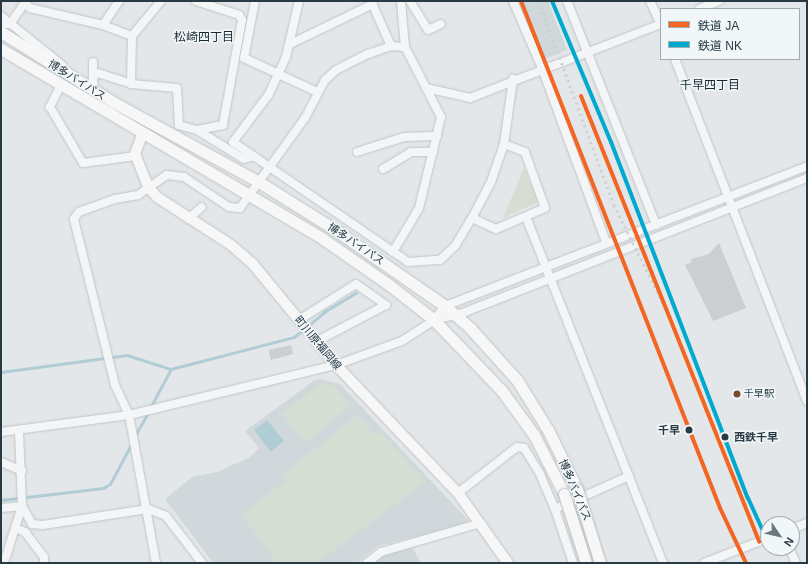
<!DOCTYPE html>
<html>
<head>
<meta charset="utf-8">
<style>
  body { margin:0 }
  #map { position:relative; width:808px; height:564px; overflow:hidden; background:#e3e7e9; font-family:Arial,"Noto Sans JP",sans-serif }
  div>[style] { position:absolute }
  .built>* { inset:0; background:#d1d8dc }
  .green>* { inset:0; background:#d6ded4 }
  .water>* { inset:0; background:#b0ccd5 }
  .stream>* { height:2.5px; margin:-1.25px; padding:0 1.25px; transform-origin:1.25px; border-radius:1.25px; background:#b0ccd5 }
  .building>* { inset:0; background:#cccfd1 }
  .roads { filter:drop-shadow(0 0 1px #c1c5c7) drop-shadow(0 0 1px #c1c5c7) }
  .minor>* { height:8px; margin:-4px; padding:0 4px; transform-origin:4px; border-radius:4px; background:#f3f5f6 }
  .major>* { height:10px; margin:-5px; padding:0 5px; transform-origin:5px; border-radius:5px; background:#f7f7f7 }
  .highway>* { height:11px; margin:-5.5px; padding:0 5.5px; transform-origin:5.5px; border-radius:5.5px; background:#f7f7f7 }
  .rail>* { height:2.5px; margin-top:-1.25px; transform-origin:0; background:repeating-linear-gradient(90deg,#cccfd1 0 2px,transparent 0 6px) }
  .bridges { filter:drop-shadow(0 0 1px #b6bbbe) drop-shadow(0 0 1px #b6bbbe) }
  .highway-bridge>* { height:11px; margin:-5.5px; padding:0 5.5px; transform-origin:5.5px; border-radius:5.5px; background:#f7f7f7 }
  .rail-1>* { height:4px; margin:-2px; padding:0 2px; transform-origin:2px; border-radius:2px; background:#f26522 }
  .rail-2>* { height:4px; margin:-2px; padding:0 2px; transform-origin:2px; border-radius:2px; background:#00a9ce }
  .dots>* { width:11px; height:11px; translate:-50% -50%; box-sizing:border-box; border:2px solid #f1f6f8; border-radius:50% }
  span { translate:-50% -50%; white-space:nowrap; text-align:center; line-height:1.15; -webkit-text-stroke:3px #f1f6f8; paint-order:stroke }
  .bus-label { font-size:10px; color:#283a44 }
  .left { translate:0 -50%; text-align:left }
  .street-label { font-size:11px; color:#283a44 }
  .stop-label { font-size:11px; color:#283a44; font-weight:700 }
  .right { translate:-100% -50%; text-align:right }
  .neighbourhood-label { font-size:12px; color:#1a2a35 }
  .frame { position:absolute; inset:0; border:2px solid #283a44; pointer-events:none }
  .legend { position:absolute; left:660px; top:8px; width:140px; height:52px; box-sizing:border-box; background:#f1f6f8; border:1px solid #a1abb0; margin:0; padding:5px 7px; list-style:none; font-size:12px; color:#283a44 }
  .legend li { display:flex; align-items:center; gap:8px; height:20px }
  .legend b { width:20px; border:1px solid #a1abb0 }
  .north { position:absolute; left:760px; top:516px; width:40px; height:40px; box-sizing:border-box; background:#f1f6f8; border:1px solid #a1abb0; border-radius:50%; rotate:124deg; font-size:11px; font-weight:700; line-height:16px; text-align:center; color:#283a44 }
  .north::after { content:''; display:block; margin:auto; width:14px; height:18px; background:#69777e; clip-path:polygon(50% 0,100% 100%,50% 72%,0 100%) }
</style>
</head>
<body>
<div id="map">
  <div class="built">
    <i style="clip-path:polygon(518px 1px,548px 1px,567px 50px,540px 61px)"></i>
    <i style="clip-path:polygon(320px 379px,340px 384px,468px 520px,465px 524px,378px 546px,357px 563px,213px 563px,165px 499px,192px 477px,217px 472px,250px 457px,259px 448px,245px 431px,315px 380px)"></i>
    <i style="clip-path:polygon(412px 547px,421px 563px,371px 563px,382px 555px)"></i>
  </div>
  <div class="green">
    <i style="clip-path:polygon(524px 168px,537px 199px,536px 203px,503px 218px)"></i>
    <i style="clip-path:polygon(322px 382px,334px 386px,351px 406px,305px 443px,282px 414px)"></i>
    <i style="clip-path:polygon(358px 415px,373px 433px,381px 433px,426px 481px,316px 563px,277px 563px,242px 515px,286px 481px,282px 475px)"></i>
  </div>
  <div class="water">
    <i style="clip-path:polygon(267px 420px,284px 441px,271px 452px,254px 430px)"></i>
  </div>
  <div class="stream">
    <i style="left:307px;top:327px;width:23px;rotate:-41deg"></i>
    <i style="left:324px;top:312px;width:37px;rotate:-31deg"></i>
    <i style="left:1px;top:372px;width:127px;rotate:-7.7deg"></i>
    <i style="left:127px;top:355px;width:46px;rotate:17.7deg"></i>
    <i style="left:171px;top:369px;width:127px;rotate:-14.6deg"></i>
    <i style="left:294px;top:337px;width:11px;rotate:-38deg"></i>
    <i style="left:150px;top:408px;width:44px;rotate:-61.7deg"></i>
    <i style="left:135px;top:436px;width:26px;rotate:-61deg"></i>
    <i style="left:1px;top:500px;width:103px;rotate:-6.7deg"></i>
    <i style="left:103px;top:488px;width:8px;rotate:-30deg"></i>
    <i style="left:110px;top:484px;width:47px;rotate:-61.8deg"></i>
  </div>
  <div class="building">
    <i style="clip-path:polygon(719px 243px,746px 308px,713px 321px,685px 265px,692px 262px,691px 259px,709px 254px)"></i>
    <i style="clip-path:polygon(291px 345px,293px 354px,271px 360px,268px 350px)"></i>
  </div>
  <div class="roads">
    <div class="minor">
      <i style="left:161px;top:1px;width:45px;rotate:129.6deg"></i>
      <i style="left:132px;top:36px;width:48px;rotate:91.2deg"></i>
      <i style="left:131px;top:84px;width:46px;rotate:5deg"></i>
      <i style="left:177px;top:88px;width:37px;rotate:87deg"></i>
      <i style="left:179px;top:125px;width:19px;rotate:16deg"></i>
      <i style="left:197px;top:130px;width:55px;rotate:31.7deg"></i>
      <i style="left:244px;top:159px;width:10px;rotate:-17deg"></i>
      <i style="left:196px;top:1px;width:45px;rotate:18deg"></i>
      <i style="left:239px;top:15px;width:6px;rotate:59deg"></i>
      <i style="left:242px;top:20px;width:107px;rotate:100.3deg"></i>
      <i style="left:223px;top:125px;width:26px;rotate:169deg"></i>
      <i style="left:255px;top:1px;width:58px;rotate:100.9deg"></i>
      <i style="left:244px;top:58px;width:81px;rotate:25deg"></i>
      <i style="left:299px;top:1px;width:57px;rotate:103.1deg"></i>
      <i style="left:286px;top:57px;width:41px;rotate:114.7deg"></i>
      <i style="left:269px;top:94px;width:60px;rotate:126.9deg"></i>
      <i style="left:233px;top:142px;width:212px;rotate:34.4deg"></i>
      <i style="left:408px;top:262px;width:32px;rotate:-4deg"></i>
      <i style="left:440px;top:260px;width:21px;rotate:-43deg"></i>
      <i style="left:455px;top:246px;width:33px;rotate:-59deg"></i>
      <i style="left:472px;top:218px;width:41px;rotate:-62.2deg"></i>
      <i style="left:491px;top:182px;width:40px;rotate:-71.1deg"></i>
      <i style="left:504px;top:144px;width:66px;rotate:-82.1deg"></i>
      <i style="left:371px;top:1px;width:49px;rotate:66deg"></i>
      <i style="left:410px;top:1px;width:34px;rotate:58deg"></i>
      <i style="left:428px;top:30px;width:14px;rotate:-25deg"></i>
      <i style="left:513px;top:1px;width:73px;rotate:66.6deg"></i>
      <i style="left:542px;top:68px;width:185px;rotate:69.8deg"></i>
      <i style="left:567px;top:1px;width:241px;rotate:68.3deg"></i>
      <i style="left:650px;top:1px;width:26px;rotate:65deg"></i>
      <i style="left:25px;top:3px;width:7px;rotate:45deg"></i>
      <i style="left:30px;top:8px;width:75px;rotate:13.1deg"></i>
      <i style="left:103px;top:25px;width:31px;rotate:21deg"></i>
      <i style="left:699px;top:9px;width:22px;rotate:-22deg"></i>
      <i style="left:1px;top:16px;width:78px;rotate:38.8deg"></i>
      <i style="left:1px;top:24px;width:9px"></i>
      <i style="left:10px;top:24px;width:28px;rotate:-55deg"></i>
      <i style="left:103px;top:25px;width:29px;rotate:-56deg"></i>
      <i style="left:290px;top:44px;width:92px;rotate:-25.7deg"></i>
      <i style="left:675px;top:59px;width:367px;rotate:68.9deg"></i>
      <i style="left:93px;top:62px;width:15px;rotate:90deg"></i>
      <i style="left:61px;top:85px;width:25px;rotate:117deg"></i>
      <i style="left:50px;top:107px;width:65px;rotate:59.5deg"></i>
      <i style="left:83px;top:163px;width:53px;rotate:-7.5deg"></i>
      <i style="left:426px;top:88px;width:45px;rotate:12.8deg"></i>
      <i style="left:470px;top:98px;width:205px;rotate:-21.2deg"></i>
      <i style="left:94px;top:91px;width:14px;rotate:-94deg"></i>
      <i style="left:93px;top:77px;width:6px;rotate:-39deg"></i>
      <i style="left:98px;top:73px;width:35px;rotate:18deg"></i>
      <i style="left:357px;top:152px;width:49px;rotate:-17.7deg"></i>
      <i style="left:404px;top:137px;width:33px;rotate:-2deg"></i>
      <i style="left:383px;top:169px;width:33px;rotate:-31deg"></i>
      <i style="left:411px;top:152px;width:22px"></i>
      <i style="left:526px;top:217px;width:372px;rotate:68.4deg"></i>
      <i style="left:472px;top:218px;width:26px;rotate:25deg"></i>
      <i style="left:496px;top:229px;width:53px;rotate:-23.2deg"></i>
      <i style="left:545px;top:208px;width:59px;rotate:-109.7deg"></i>
      <i style="left:525px;top:152px;width:22px;rotate:-159deg"></i>
      <i style="left:188px;top:219px;width:18px;rotate:-41deg"></i>
      <i style="left:393px;top:252px;width:51px;rotate:-59.4deg"></i>
      <i style="left:419px;top:208px;width:94px;rotate:-76.4deg"></i>
      <i style="left:441px;top:117px;width:79px;rotate:-117.2deg"></i>
      <i style="left:405px;top:47px;width:46px;rotate:-95deg"></i>
      <i style="left:299px;top:320px;width:67px;rotate:-32.3deg"></i>
      <i style="left:356px;top:284px;width:37px;rotate:35deg"></i>
      <i style="left:386px;top:305px;width:78px;rotate:152.4deg"></i>
      <i style="left:434px;top:320px;width:32px;rotate:-14deg"></i>
      <i style="left:465px;top:312px;width:367px;rotate:-21.4deg"></i>
      <i style="left:1px;top:432px;width:129px;rotate:-7.6deg"></i>
      <i style="left:129px;top:415px;width:213px;rotate:-13.6deg"></i>
      <i style="left:336px;top:365px;width:70px;rotate:-20deg"></i>
      <i style="left:402px;top:341px;width:38px;rotate:-33deg"></i>
      <i style="left:434px;top:320px;width:18px;rotate:-52deg"></i>
      <i style="left:445px;top:306px;width:388px;rotate:-21.1deg"></i>
      <i style="left:1px;top:462px;width:23px;rotate:23deg"></i>
      <i style="left:458px;top:493px;width:75px;rotate:-37.9deg"></i>
      <i style="left:517px;top:447px;width:7px;rotate:8deg"></i>
      <i style="left:524px;top:448px;width:31px;rotate:58deg"></i>
      <i style="left:540px;top:474px;width:38px;rotate:67deg"></i>
      <i style="left:555px;top:509px;width:57px;rotate:71.6deg"></i>
      <i style="left:22px;top:506px;width:21px;rotate:61deg"></i>
      <i style="left:32px;top:524px;width:11px;rotate:5deg"></i>
      <i style="left:43px;top:525px;width:106px;rotate:-8.7deg"></i>
      <i style="left:148px;top:509px;width:19px;rotate:21deg"></i>
      <i style="left:166px;top:516px;width:59px;rotate:52.5deg"></i>
      <i style="left:1px;top:508px;width:21px;rotate:-5deg"></i>
      <i style="left:555px;top:509px;width:81px;rotate:-24deg"></i>
      <i style="left:15px;top:528px;width:11px;rotate:22deg"></i>
      <i style="left:25px;top:532px;width:31px;rotate:53deg"></i>
      <i style="left:44px;top:557px;width:6px;rotate:90deg"></i>
      <i style="left:792px;top:529px;width:16px;rotate:-22deg"></i>
      <i style="left:789px;top:548px;width:17px;rotate:65deg"></i>
      <i style="left:4px;top:563px;width:60px;rotate:-72.5deg"></i>
      <i style="left:22px;top:506px;width:76px;rotate:-92.3deg"></i>
      <i style="left:156px;top:563px;width:150px;rotate:-100.3deg"></i>
      <i style="left:129px;top:415px;width:33px;rotate:-115deg"></i>
      <i style="left:115px;top:385px;width:171px;rotate:-103.9deg"></i>
      <i style="left:74px;top:219px;width:9px;rotate:-54deg"></i>
      <i style="left:79px;top:212px;width:38px;rotate:-20deg"></i>
      <i style="left:115px;top:199px;width:23px;rotate:-10deg"></i>
      <i style="left:138px;top:195px;width:35px;rotate:-35deg"></i>
      <i style="left:167px;top:175px;width:17px;rotate:7deg"></i>
      <i style="left:184px;top:177px;width:54px;rotate:33.7deg"></i>
      <i style="left:229px;top:207px;width:11px;rotate:5deg"></i>
      <i style="left:240px;top:208px;width:111px;rotate:-54.2deg"></i>
      <i style="left:305px;top:118px;width:43px;rotate:-62.2deg"></i>
      <i style="left:325px;top:80px;width:15px;rotate:-42deg"></i>
      <i style="left:336px;top:70px;width:36px;rotate:-27deg"></i>
      <i style="left:368px;top:54px;width:24px;rotate:-19deg"></i>
      <i style="left:391px;top:46px;width:14px;rotate:4deg"></i>
      <i style="left:367px;top:563px;width:18px;rotate:-38deg"></i>
      <i style="left:381px;top:552px;width:104px;rotate:-16.2deg"></i>
      <i style="left:704px;top:563px;width:69px;rotate:-21.3deg"></i>
    </div>
    <div class="major">
      <i style="left:143px;top:133px;width:22px;rotate:111deg"></i>
      <i style="left:135px;top:154px;width:35px;rotate:68deg"></i>
      <i style="left:148px;top:187px;width:13px;rotate:48deg"></i>
      <i style="left:157px;top:197px;width:88px;rotate:33deg"></i>
      <i style="left:231px;top:245px;width:28px;rotate:41deg"></i>
      <i style="left:252px;top:263px;width:132px;rotate:50.5deg"></i>
      <i style="left:336px;top:365px;width:177px;rotate:46.4deg"></i>
      <i style="left:458px;top:493px;width:86px;rotate:54.5deg"></i>
    </div>
    <div class="highway">
      <i style="left:1px;top:32px;width:132px;rotate:32deg"></i>
      <i style="left:113px;top:102px;width:166px;rotate:28.7deg"></i>
      <i style="left:259px;top:182px;width:85px;rotate:32deg"></i>
      <i style="left:331px;top:227px;width:139px;rotate:34.7deg"></i>
      <i style="left:445px;top:306px;width:35px;rotate:41deg"></i>
      <i style="left:471px;top:329px;width:69px;rotate:48deg"></i>
      <i style="left:517px;top:380px;width:59px;rotate:58.2deg"></i>
      <i style="left:548px;top:430px;width:66px;rotate:63.8deg"></i>
      <i style="left:1px;top:49px;width:374px;rotate:30.5deg"></i>
      <i style="left:323px;top:239px;width:79px;rotate:34.7deg"></i>
      <i style="left:388px;top:284px;width:58px;rotate:38deg"></i>
      <i style="left:434px;top:320px;width:98px;rotate:46.2deg"></i>
      <i style="left:502px;top:391px;width:54px;rotate:54deg"></i>
      <i style="left:534px;top:435px;width:66px;rotate:63deg"></i>
    </div>
  </div>
  <div class="rail">
    <i style="left:539px;top:1px;width:217px;rotate:69.8deg"></i>
    <i style="left:614px;top:205px;width:127px;rotate:63.4deg"></i>
  </div>
  <div class="bridges">
    <div class="highway-bridge">
      <i style="left:577px;top:489px;width:77px;rotate:72.7deg"></i>
      <i style="left:564px;top:494px;width:72px;rotate:72.3deg"></i>
    </div>
  </div>
  <div class="rail-1">
    <i style="left:521px;top:1px;width:545px;rotate:68.57deg"></i>
    <i style="left:720px;top:508px;width:61px;rotate:64.7deg"></i>
    <i style="left:581px;top:96px;width:480px;rotate:68.2deg"></i>
  </div>
  <div class="rail-2">
    <i style="left:552px;top:1px;width:153px;rotate:67.3deg"></i>
    <i style="left:611px;top:142px;width:381px;rotate:69deg"></i>
    <i style="left:748px;top:498px;width:48px;rotate:65.6deg"></i>
  </div>
  <div class="dots">
    <i style="left:737px;top:394px;background:#7a4b2a"></i>
    <i style="left:689px;top:430px;background:#283a44"></i>
    <i style="left:725px;top:437px;background:#283a44"></i>
  </div>
  <div class="bus-label">
    <span class="left" style="left:744px;top:394px">千早駅</span>
  </div>
  <div class="street-label">
    <span style="left:77px;top:80px;rotate:32deg">博多バイパス</span>
    <span style="left:356px;top:244px;rotate:34deg">博多バイパス</span>
    <span style="left:318px;top:343px;rotate:50deg">町川原福岡線</span>
    <span style="left:575px;top:490px;rotate:67deg">博多バイパス</span>
  </div>
  <div class="stop-label">
    <span class="right" style="left:680px;top:430px">千早</span>
    <span class="left" style="left:734px;top:437px">西鉄千早</span>
  </div>
  <div class="neighbourhood-label">
    <span style="left:204px;top:38px">松崎四丁目</span>
    <span style="left:710px;top:86px">千早四丁目</span>
  </div>
  <div class="frame"></div>
  <ul class="legend">
  <li><b style="height:5px;background:#f26522"></b>鉄道 JA</li>
  <li><b style="height:5px;background:#00a9ce"></b>鉄道 NK</li>
  </ul>
  <div class="north">N</div>
</div>
</body>
</html>
